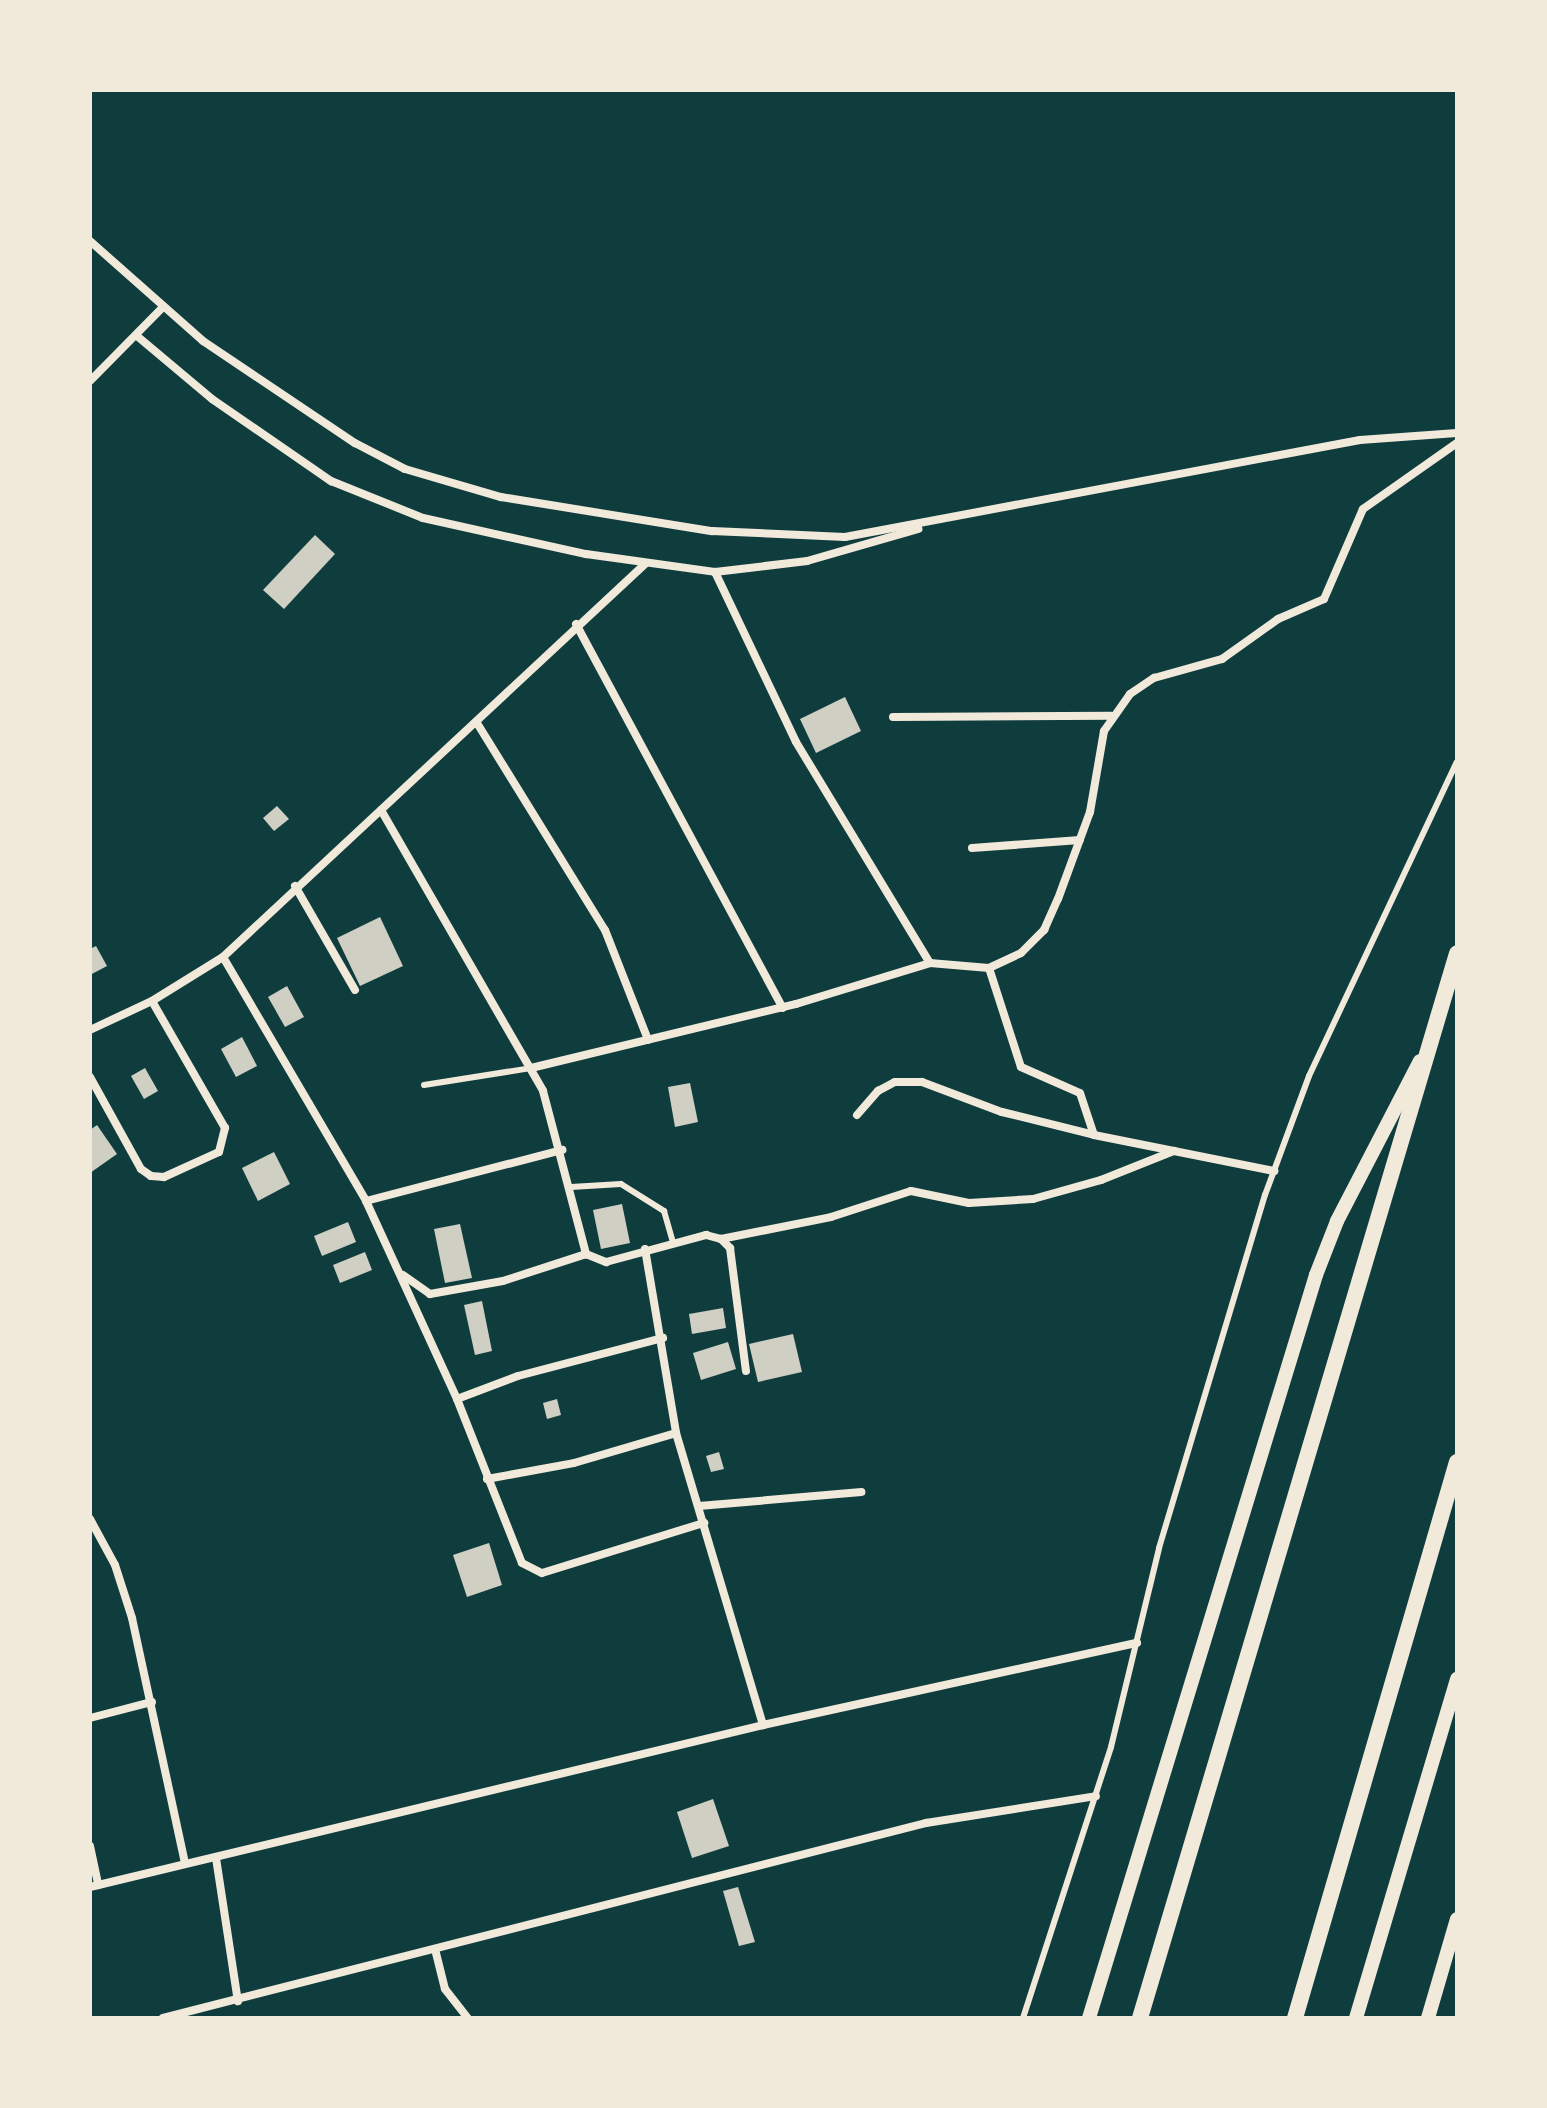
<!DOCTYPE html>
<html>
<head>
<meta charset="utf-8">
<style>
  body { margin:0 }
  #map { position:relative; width:1547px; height:2108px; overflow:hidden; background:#0f3d3e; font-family:Roboto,sans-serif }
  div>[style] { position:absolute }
  .building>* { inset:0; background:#cfcfc3 }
  .service>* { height:6px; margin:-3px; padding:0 3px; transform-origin:3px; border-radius:3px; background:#f1e9da }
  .minor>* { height:8px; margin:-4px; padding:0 4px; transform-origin:4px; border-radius:4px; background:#f1e9da }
  .tertiary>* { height:14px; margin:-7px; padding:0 7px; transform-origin:7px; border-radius:7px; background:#f1e9da }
  .secondary>* { height:16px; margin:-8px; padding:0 8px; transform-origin:8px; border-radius:8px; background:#f1e9da }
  span { translate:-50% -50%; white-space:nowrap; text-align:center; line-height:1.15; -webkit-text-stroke:6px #f1e9da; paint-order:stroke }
  .frame { position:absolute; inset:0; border:92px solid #f1e9da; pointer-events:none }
</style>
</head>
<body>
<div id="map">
  <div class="building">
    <i style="clip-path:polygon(315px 535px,335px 554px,284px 609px,263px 590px)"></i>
    <i style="clip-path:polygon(845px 697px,861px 731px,816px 753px,800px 719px)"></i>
    <i style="clip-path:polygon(277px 806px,289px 819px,274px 831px,263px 818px)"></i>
    <i style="clip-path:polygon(380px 917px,403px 966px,360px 986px,337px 938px)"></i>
    <i style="clip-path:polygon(96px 946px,107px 966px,90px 975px,90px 949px)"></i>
    <i style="clip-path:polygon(287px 986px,304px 1017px,285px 1027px,268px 997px)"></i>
    <i style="clip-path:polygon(242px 1037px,257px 1066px,236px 1077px,221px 1049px)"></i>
    <i style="clip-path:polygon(145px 1068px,158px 1091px,144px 1099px,131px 1076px)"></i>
    <i style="clip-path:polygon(690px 1083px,698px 1122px,675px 1127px,668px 1087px)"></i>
    <i style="clip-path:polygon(97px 1125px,117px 1154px,90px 1173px,90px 1130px)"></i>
    <i style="clip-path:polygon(274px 1152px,290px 1184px,258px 1201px,242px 1168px)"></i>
    <i style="clip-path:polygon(622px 1204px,630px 1243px,601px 1249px,593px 1210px)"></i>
    <i style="clip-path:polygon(348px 1222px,356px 1242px,322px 1256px,314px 1236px)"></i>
    <i style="clip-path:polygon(460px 1224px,472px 1278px,445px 1283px,434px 1229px)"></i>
    <i style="clip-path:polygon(365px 1252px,372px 1270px,340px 1283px,333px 1265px)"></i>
    <i style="clip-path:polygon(482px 1301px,492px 1351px,475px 1355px,464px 1305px)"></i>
    <i style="clip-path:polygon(723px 1308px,726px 1328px,692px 1334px,689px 1314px)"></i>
    <i style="clip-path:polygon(793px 1334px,802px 1372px,758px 1382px,749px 1344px)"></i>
    <i style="clip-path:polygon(728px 1342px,736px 1369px,701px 1380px,693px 1353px)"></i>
    <i style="clip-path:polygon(557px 1399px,561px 1415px,547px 1419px,543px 1403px)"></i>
    <i style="clip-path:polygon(719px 1452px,724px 1469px,711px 1472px,706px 1456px)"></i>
    <i style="clip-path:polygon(489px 1543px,502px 1585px,467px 1597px,453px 1555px)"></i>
    <i style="clip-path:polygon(713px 1799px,729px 1846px,692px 1858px,677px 1812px)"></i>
    <i style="clip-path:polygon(738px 1887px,755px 1942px,739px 1946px,723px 1891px)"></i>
  </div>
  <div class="service">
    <i style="left:424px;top:1085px;width:108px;rotate:-9deg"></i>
    <i style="left:571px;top:1187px;width:50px;rotate:-3.4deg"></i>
    <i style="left:621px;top:1184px;width:51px;rotate:32.1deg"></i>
    <i style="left:664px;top:1211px;width:33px;rotate:74deg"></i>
    <i style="left:1023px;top:2018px;width:285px;rotate:-72deg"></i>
    <i style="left:1111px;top:1747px;width:205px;rotate:-76.4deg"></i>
    <i style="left:1159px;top:1548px;width:369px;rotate:-73.3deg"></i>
    <i style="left:1265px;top:1195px;width:127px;rotate:-69.7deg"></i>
    <i style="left:1309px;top:1076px;width:347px;rotate:-64.8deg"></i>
  </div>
  <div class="minor">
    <i style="left:90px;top:241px;width:151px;rotate:41.5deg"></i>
    <i style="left:203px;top:341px;width:183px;rotate:33.9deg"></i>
    <i style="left:355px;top:443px;width:56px;rotate:27.5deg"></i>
    <i style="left:405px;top:469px;width:100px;rotate:16.3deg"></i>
    <i style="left:501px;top:497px;width:214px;rotate:9.2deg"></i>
    <i style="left:712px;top:531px;width:133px;rotate:2.6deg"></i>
    <i style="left:845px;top:537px;width:524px;rotate:-10.67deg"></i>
    <i style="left:1360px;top:440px;width:97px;rotate:-4.1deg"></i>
    <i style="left:137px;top:336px;width:98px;rotate:40deg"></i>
    <i style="left:212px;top:399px;width:145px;rotate:34.6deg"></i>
    <i style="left:331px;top:481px;width:99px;rotate:21.9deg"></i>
    <i style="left:423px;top:518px;width:167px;rotate:12.5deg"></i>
    <i style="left:586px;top:554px;width:130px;rotate:7.9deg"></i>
    <i style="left:715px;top:572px;width:93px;rotate:-6.8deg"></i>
    <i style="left:807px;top:561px;width:116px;rotate:-16.1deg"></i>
    <i style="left:90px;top:381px;width:104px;rotate:-45.4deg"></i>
    <i style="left:715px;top:572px;width:188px;rotate:64.5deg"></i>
    <i style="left:796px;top:742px;width:258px;rotate:58.8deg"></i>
    <i style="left:576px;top:624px;width:436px;rotate:61.7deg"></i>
    <i style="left:893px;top:717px;width:218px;rotate:-0.3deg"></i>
    <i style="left:477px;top:723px;width:243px;rotate:58.3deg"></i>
    <i style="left:605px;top:930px;width:118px;rotate:68.6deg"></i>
    <i style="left:381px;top:810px;width:324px;rotate:60deg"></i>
    <i style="left:543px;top:1091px;width:169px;rotate:75.2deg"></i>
    <i style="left:586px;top:1254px;width:22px;rotate:22deg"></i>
    <i style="left:606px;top:1262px;width:104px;rotate:-15.1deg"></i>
    <i style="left:706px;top:1235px;width:16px;rotate:15deg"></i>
    <i style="left:721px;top:1239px;width:13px;rotate:45deg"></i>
    <i style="left:730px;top:1248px;width:124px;rotate:82.6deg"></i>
    <i style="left:972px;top:848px;width:108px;rotate:-4.2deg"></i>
    <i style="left:295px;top:886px;width:120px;rotate:60deg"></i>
    <i style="left:223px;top:957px;width:283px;rotate:59.6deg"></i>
    <i style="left:366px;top:1201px;width:218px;rotate:65.3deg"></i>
    <i style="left:457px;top:1399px;width:176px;rotate:68.4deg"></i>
    <i style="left:522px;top:1563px;width:22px;rotate:27deg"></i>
    <i style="left:542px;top:1573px;width:170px;rotate:-17.2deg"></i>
    <i style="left:989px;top:968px;width:104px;rotate:72.1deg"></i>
    <i style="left:1021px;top:1067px;width:64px;rotate:23.8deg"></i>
    <i style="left:1080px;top:1093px;width:44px;rotate:71.6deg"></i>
    <i style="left:90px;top:1030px;width:68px;rotate:-25.1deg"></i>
    <i style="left:152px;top:1001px;width:84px;rotate:-31.8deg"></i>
    <i style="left:223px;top:957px;width:577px;rotate:-42.96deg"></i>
    <i style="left:531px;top:1068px;width:273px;rotate:-13.6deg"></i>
    <i style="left:796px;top:1004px;width:140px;rotate:-17deg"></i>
    <i style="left:930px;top:963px;width:59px;rotate:4.8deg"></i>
    <i style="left:989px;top:968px;width:35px;rotate:-25deg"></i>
    <i style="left:1021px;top:953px;width:33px;rotate:-45deg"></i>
    <i style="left:1044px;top:930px;width:34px;rotate:-66deg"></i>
    <i style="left:1058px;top:899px;width:93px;rotate:-69.8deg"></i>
    <i style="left:1090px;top:812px;width:82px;rotate:-80.2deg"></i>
    <i style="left:1104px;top:731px;width:45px;rotate:-54.9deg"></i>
    <i style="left:1130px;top:694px;width:29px;rotate:-34deg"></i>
    <i style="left:1154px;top:678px;width:71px;rotate:-15.6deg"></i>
    <i style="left:1222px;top:659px;width:69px;rotate:-35.5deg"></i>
    <i style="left:1278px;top:619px;width:50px;rotate:-23.5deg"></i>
    <i style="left:1324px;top:599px;width:98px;rotate:-66.6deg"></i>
    <i style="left:1363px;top:509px;width:115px;rotate:-35.1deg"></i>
    <i style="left:90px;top:1077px;width:105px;rotate:61deg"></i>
    <i style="left:141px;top:1169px;width:12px;rotate:35deg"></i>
    <i style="left:151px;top:1176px;width:13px;rotate:4deg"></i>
    <i style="left:164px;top:1177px;width:60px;rotate:-24.4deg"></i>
    <i style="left:219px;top:1152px;width:25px;rotate:-76deg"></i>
    <i style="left:225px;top:1128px;width:146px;rotate:-119.9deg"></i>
    <i style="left:857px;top:1115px;width:32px;rotate:-49deg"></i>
    <i style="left:878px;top:1091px;width:19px;rotate:-28deg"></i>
    <i style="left:895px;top:1082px;width:27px"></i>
    <i style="left:922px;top:1082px;width:85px;rotate:20.6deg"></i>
    <i style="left:1002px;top:1112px;width:95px;rotate:14deg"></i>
    <i style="left:1094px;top:1135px;width:184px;rotate:11.3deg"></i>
    <i style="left:366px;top:1201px;width:203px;rotate:-14.6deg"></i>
    <i style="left:721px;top:1239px;width:112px;rotate:-11.3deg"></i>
    <i style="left:831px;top:1217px;width:84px;rotate:-18deg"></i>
    <i style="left:911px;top:1191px;width:59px;rotate:11.7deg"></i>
    <i style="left:969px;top:1203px;width:64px;rotate:-3.6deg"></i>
    <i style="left:1033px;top:1199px;width:71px;rotate:-15.6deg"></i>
    <i style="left:1101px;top:1180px;width:79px;rotate:-21.7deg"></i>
    <i style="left:645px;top:1249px;width:187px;rotate:80.4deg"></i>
    <i style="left:676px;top:1433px;width:305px;rotate:73.4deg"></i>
    <i style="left:403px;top:1275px;width:33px;rotate:35deg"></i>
    <i style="left:430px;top:1294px;width:74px;rotate:-10.1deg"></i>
    <i style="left:503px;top:1281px;width:87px;rotate:-18deg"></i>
    <i style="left:457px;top:1399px;width:65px;rotate:-20.7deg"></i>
    <i style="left:518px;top:1376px;width:150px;rotate:-14.7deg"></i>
    <i style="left:487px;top:1479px;width:88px;rotate:-10.4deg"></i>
    <i style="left:574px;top:1463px;width:106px;rotate:-16.4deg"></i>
    <i style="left:699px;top:1506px;width:163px;rotate:-4.9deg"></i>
    <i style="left:90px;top:1519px;width:52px;rotate:61.5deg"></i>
    <i style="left:115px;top:1565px;width:56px;rotate:72.2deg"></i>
    <i style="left:132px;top:1618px;width:251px;rotate:77.8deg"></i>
    <i style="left:90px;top:1718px;width:64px;rotate:-14.5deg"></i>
    <i style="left:90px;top:1846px;width:40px;rotate:78deg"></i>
    <i style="left:216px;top:1858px;width:145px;rotate:81.3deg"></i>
    <i style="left:90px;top:1887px;width:692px;rotate:-13.53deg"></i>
    <i style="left:763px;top:1725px;width:383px;rotate:-12.4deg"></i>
    <i style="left:435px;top:1949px;width:41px;rotate:76deg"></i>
    <i style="left:445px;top:1989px;width:37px;rotate:52deg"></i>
    <i style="left:163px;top:2018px;width:788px;rotate:-14.34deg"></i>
    <i style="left:926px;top:1823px;width:172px;rotate:-9deg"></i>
  </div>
  <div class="tertiary">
    <i style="left:1089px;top:2018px;width:777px;rotate:-73.01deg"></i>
    <i style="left:1316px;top:1275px;width:58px;rotate:-68.7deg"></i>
    <i style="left:1337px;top:1221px;width:180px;rotate:-62.6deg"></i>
    <i style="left:1356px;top:2018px;width:354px;rotate:-73.4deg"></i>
    <i style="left:1428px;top:2018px;width:103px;rotate:-73.7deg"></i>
  </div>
  <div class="secondary">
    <i style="left:1140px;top:2018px;width:1111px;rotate:-73.42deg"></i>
    <i style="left:1295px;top:2018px;width:579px;rotate:-73.76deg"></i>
  </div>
  <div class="frame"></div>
</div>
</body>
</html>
